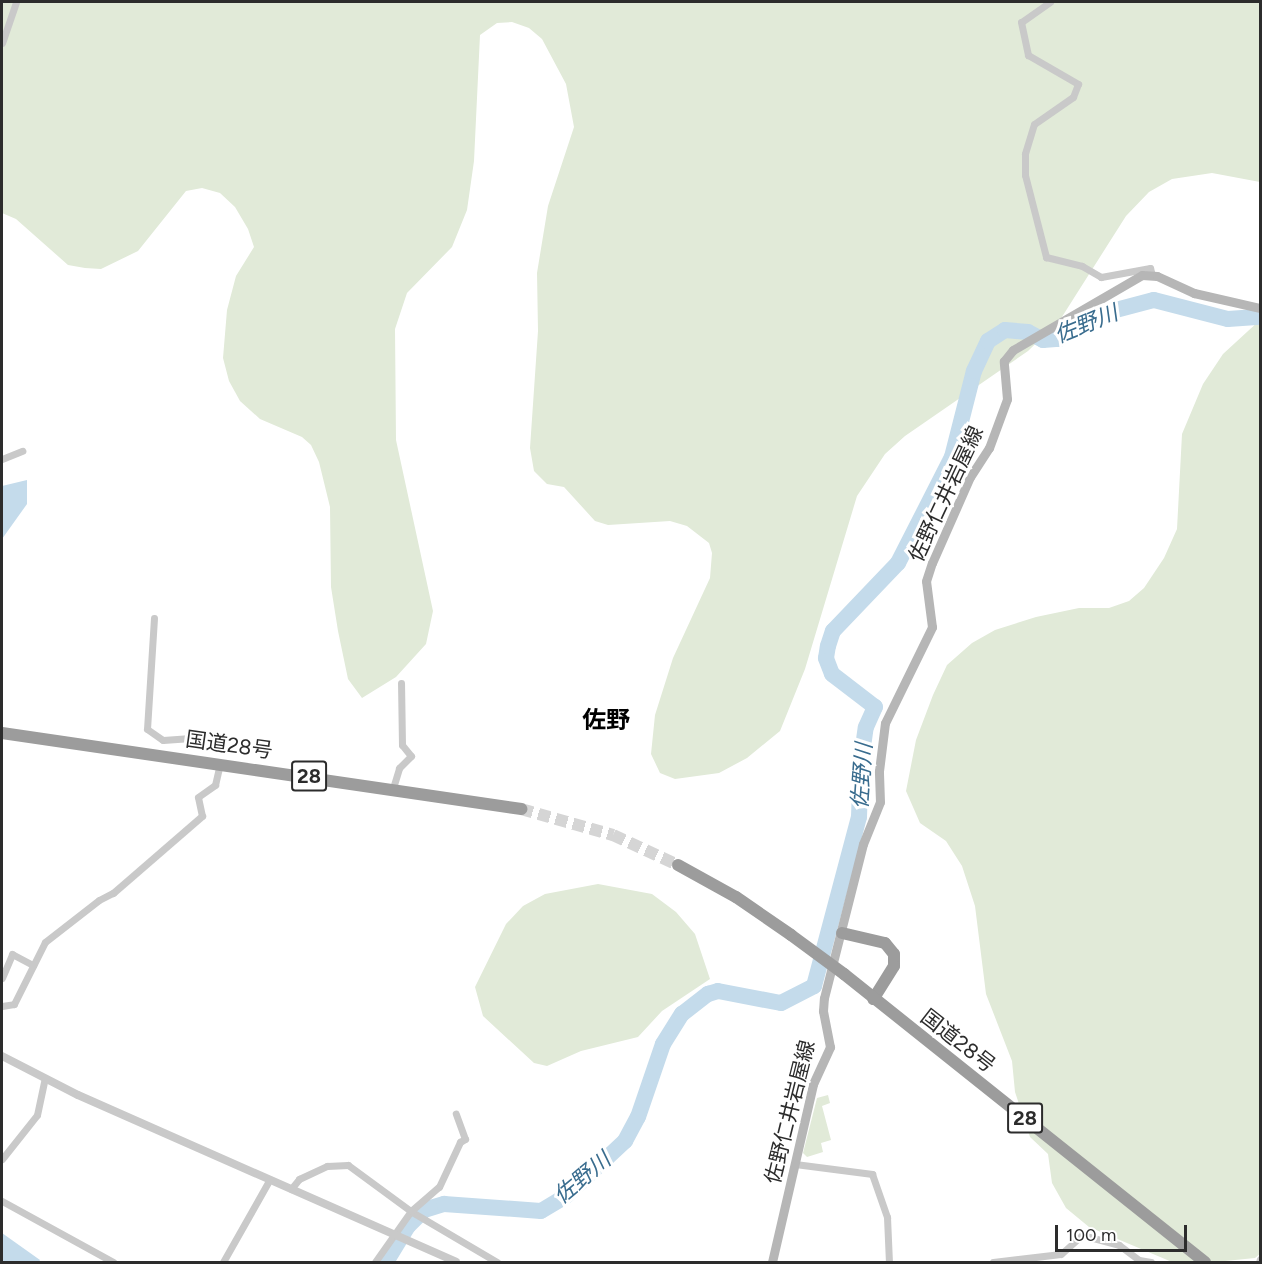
<!DOCTYPE html>
<html>
<head>
<meta charset="utf-8">
<style>
  body { margin:0 }
  #map { position:relative; width:1262px; height:1264px; overflow:hidden; background:#fff; font-family:Figtree,"Noto Sans JP",sans-serif }
  div>[style] { position:absolute }
  .green>* { inset:0; background:#e1ead8 }
  .water>* { inset:0; background:#c4dbeb }
  .river>* { height:16px; margin:-8px; padding:0 8px; transform-origin:8px; border-radius:8px; background:#c4dbeb }
  .trunk-tunnel>* { height:12px; margin-top:-6px; transform-origin:0; background:repeating-linear-gradient(90deg,#d5d5d5 0 12px,transparent 0 18px) }
  .minor>* { height:7px; margin:-3.5px; padding:0 3.5px; transform-origin:3.5px; border-radius:3.5px; background:#c9c9c9 }
  .tertiary>* { height:8px; margin:-4px; padding:0 4px; transform-origin:4px; border-radius:4px; background:#c9c9c9 }
  .secondary>* { height:9px; margin:-4.5px; padding:0 4.5px; transform-origin:4.5px; border-radius:4.5px; background:#b6b6b6 }
  .trunk>* { height:12px; margin:-6px; padding:0 6px; transform-origin:6px; border-radius:6px; background:#9c9c9c }
  .trunk-bridge>* { height:12px; margin:-6px; padding:0 6px; transform-origin:6px; border-radius:6px; background:#9c9c9c }
  span { translate:-50% -50%; white-space:nowrap; text-align:center; line-height:1.15; -webkit-text-stroke:6px #fff; paint-order:stroke }
  .shield-label span { padding:2px 4px; background:#fff; border:2px solid; border-radius:4px; -webkit-text-stroke-width:0 }
  .shield-label { font-size:20px; color:#2c2c2c; font-weight:700 }
  .street-label { font-size:21px; color:#2c2c2c }
  .water-label { font-size:22px; color:#396c8e; font-style:italic }
  .quarter-label { font-size:24px; color:#000; font-weight:700 }
  .frame { position:absolute; inset:0; border:3px solid #2c2c2c; pointer-events:none }
  .scale { position:absolute; left:1055px; top:1225px; width:132px; height:27px; box-sizing:border-box; border:3px solid #2c2c2c; border-top:0; padding-left:8px; font-size:18px; line-height:21px; white-space:nowrap; color:#2c2c2c; -webkit-text-stroke:4px #fff; paint-order:stroke }
</style>
</head>
<body>
<div id="map">
  <div class="green">
    <i style="clip-path:polygon(2px 2px,1260px 2px,1260px 182px,1212px 173px,1172px 179px,1149px 192px,1126px 216px,1060px 320px,1028px 351px,905px 436px,885px 454px,857px 496px,805px 669px,780px 731px,747px 758px,719px 773px,675px 779px,660px 773px,651px 754px,655px 715px,673px 658px,710px 578px,712px 553px,709px 543px,687px 526px,670px 521px,608px 525px,595px 521px,564px 487px,547px 484px,534px 471px,530px 448px,538px 331px,537px 273px,548px 206px,574px 127px,566px 84px,542px 39px,529px 28px,512px 22px,497px 23px,480px 35px,474px 161px,467px 210px,452px 247px,407px 293px,395px 329px,396px 440px,433px 611px,426px 644px,396px 677px,362px 698px,348px 679px,338px 631px,331px 587px,330px 507px,319px 462px,311px 445px,302px 437px,260px 419px,240px 401px,229px 381px,223px 358px,227px 310px,236px 276px,254px 247px,248px 229px,235px 207px,220px 193px,202px 188px,186px 191px,138px 251px,101px 269px,85px 268px,68px 265px,16px 219px,2px 213px)"></i>
    <i style="clip-path:polygon(1260px 320px,1260px 1254px,1255px 1258px,1215px 1262px,1172px 1262px,1089px 1227px,1066px 1208px,1052px 1183px,1048px 1154px,1030px 1137px,1015px 1092px,1012px 1061px,986px 994px,975px 906px,962px 866px,946px 841px,920px 823px,906px 791px,916px 740px,933px 695px,947px 665px,972px 643px,995px 630px,1036px 617px,1079px 608px,1109px 608px,1129px 601px,1144px 588px,1164px 558px,1177px 529px,1182px 434px,1203px 384px,1223px 354px)"></i>
    <i style="clip-path:polygon(598px 884px,652px 894px,676px 912px,695px 934px,710px 979px,662px 1011px,638px 1037px,581px 1051px,547px 1066px,534px 1063px,483px 1016px,475px 987px,506px 924px,523px 906px,545px 894px)"></i>
    <i style="clip-path:polygon(828px 1095px,830px 1103px,822px 1106px,831px 1140px,821px 1143px,823px 1152px,807px 1157px,803px 1153px,817px 1098px)"></i>
  </div>
  <div class="water">
    <i style="clip-path:polygon(27px 480px,27px 504px,2px 539px,2px 486px)"></i>
    <i style="clip-path:polygon(2px 1233px,40px 1260px,39px 1262px,2px 1262px)"></i>
  </div>
  <div class="river">
    <i style="left:386px;top:1262px;width:42px;rotate:-58.6deg"></i>
    <i style="left:408px;top:1226px;width:23px;rotate:-45deg"></i>
    <i style="left:424px;top:1210px;width:21px;rotate:-17deg"></i>
    <i style="left:444px;top:1204px;width:97px;rotate:4.1deg"></i>
    <i style="left:541px;top:1211px;width:29px;rotate:-31deg"></i>
    <i style="left:566px;top:1196px;width:81px;rotate:-43deg"></i>
    <i style="left:625px;top:1141px;width:27px;rotate:-62deg"></i>
    <i style="left:638px;top:1117px;width:77px;rotate:-71.1deg"></i>
    <i style="left:663px;top:1044px;width:36px;rotate:-58deg"></i>
    <i style="left:682px;top:1014px;width:33px;rotate:-38deg"></i>
    <i style="left:708px;top:994px;width:10px;rotate:-17deg"></i>
    <i style="left:718px;top:991px;width:64px;rotate:10.8deg"></i>
    <i style="left:781px;top:1003px;width:37px;rotate:-27deg"></i>
    <i style="left:814px;top:986px;width:175px;rotate:-75.1deg"></i>
    <i style="left:859px;top:817px;width:56px;rotate:-88deg"></i>
    <i style="left:861px;top:761px;width:34px;rotate:-82deg"></i>
    <i style="left:866px;top:727px;width:22px;rotate:-66deg"></i>
    <i style="left:875px;top:707px;width:54px;rotate:-142.5deg"></i>
    <i style="left:832px;top:674px;width:17px;rotate:-111deg"></i>
    <i style="left:826px;top:658px;width:12px;rotate:-81deg"></i>
    <i style="left:828px;top:646px;width:16px;rotate:-72deg"></i>
    <i style="left:833px;top:631px;width:94px;rotate:-46.3deg"></i>
    <i style="left:898px;top:563px;width:119px;rotate:-63deg"></i>
    <i style="left:952px;top:457px;width:89px;rotate:-75.7deg"></i>
    <i style="left:974px;top:371px;width:33px;rotate:-65deg"></i>
    <i style="left:988px;top:341px;width:20px;rotate:-33deg"></i>
    <i style="left:1005px;top:330px;width:23px;rotate:5deg"></i>
    <i style="left:1028px;top:332px;width:17px;rotate:28deg"></i>
    <i style="left:1043px;top:340px;width:16px;rotate:-4deg"></i>
    <i style="left:1059px;top:339px;width:60px;rotate:-27.8deg"></i>
    <i style="left:1112px;top:311px;width:43px;rotate:-14.7deg"></i>
    <i style="left:1154px;top:300px;width:76px;rotate:14.4deg"></i>
    <i style="left:1228px;top:319px;width:32px;rotate:-4deg"></i>
  </div>
  <div class="trunk-tunnel">
    <i style="left:521px;top:809px;width:96px;rotate:15.8deg"></i>
    <i style="left:613px;top:835px;width:72px;rotate:24.8deg"></i>
  </div>
  <div class="minor">
    <i style="left:1050px;top:2px;width:35px;rotate:145deg"></i>
    <i style="left:1021px;top:22px;width:34px;rotate:78deg"></i>
    <i style="left:1028px;top:55px;width:58px;rotate:30.1deg"></i>
    <i style="left:1078px;top:84px;width:14px;rotate:111deg"></i>
    <i style="left:1073px;top:97px;width:47px;rotate:145.3deg"></i>
    <i style="left:1034px;top:124px;width:31px;rotate:107deg"></i>
    <i style="left:1025px;top:154px;width:21px;rotate:90deg"></i>
    <i style="left:1025px;top:175px;width:85px;rotate:75.6deg"></i>
    <i style="left:1046px;top:257px;width:37px;rotate:14deg"></i>
    <i style="left:1082px;top:266px;width:22px;rotate:30deg"></i>
    <i style="left:1101px;top:277px;width:50px;rotate:-10.4deg"></i>
    <i style="left:1150px;top:268px;width:7px;rotate:74deg"></i>
    <i style="left:2px;top:43px;width:43px;rotate:-71.1deg"></i>
    <i style="left:2px;top:459px;width:22px;rotate:-22deg"></i>
    <i style="left:154px;top:618px;width:111px;rotate:93.6deg"></i>
    <i style="left:147px;top:729px;width:19px;rotate:35deg"></i>
    <i style="left:163px;top:740px;width:42px;rotate:-4.1deg"></i>
    <i style="left:393px;top:788px;width:21px;rotate:-73deg"></i>
    <i style="left:399px;top:768px;width:17px;rotate:-45deg"></i>
    <i style="left:411px;top:756px;width:14px;rotate:-129deg"></i>
    <i style="left:402px;top:745px;width:62px;rotate:-90.9deg"></i>
    <i style="left:2px;top:978px;width:26px;rotate:-67deg"></i>
    <i style="left:12px;top:954px;width:24px;rotate:28deg"></i>
    <i style="left:2px;top:1006px;width:12px;rotate:-9deg"></i>
    <i style="left:14px;top:1004px;width:69px;rotate:-63.4deg"></i>
    <i style="left:45px;top:942px;width:68px;rotate:-37.9deg"></i>
    <i style="left:99px;top:900px;width:16px;rotate:-27deg"></i>
    <i style="left:113px;top:893px;width:118px;rotate:-40.9deg"></i>
    <i style="left:202px;top:816px;width:19px;rotate:-102deg"></i>
    <i style="left:198px;top:797px;width:21px;rotate:-35deg"></i>
    <i style="left:215px;top:785px;width:23px;rotate:-77deg"></i>
    <i style="left:2px;top:1159px;width:56px;rotate:-51.5deg"></i>
    <i style="left:37px;top:1115px;width:38px;rotate:-78deg"></i>
    <i style="left:795px;top:1164px;width:78px;rotate:7.4deg"></i>
    <i style="left:872px;top:1174px;width:46px;rotate:70.8deg"></i>
    <i style="left:887px;top:1217px;width:45px;rotate:87.5deg"></i>
    <i style="left:291px;top:1189px;width:13px;rotate:-51deg"></i>
    <i style="left:299px;top:1179px;width:31px;rotate:-25deg"></i>
    <i style="left:327px;top:1166px;width:21px;rotate:-3deg"></i>
    <i style="left:348px;top:1165px;width:79px;rotate:36.3deg"></i>
    <i style="left:412px;top:1212px;width:99px;rotate:30.5deg"></i>
    <i style="left:2px;top:1201px;width:127px;rotate:28.8deg"></i>
    <i style="left:223px;top:1262px;width:95px;rotate:-60.5deg"></i>
    <i style="left:375px;top:1262px;width:62px;rotate:-54.8deg"></i>
    <i style="left:411px;top:1211px;width:37px;rotate:-41deg"></i>
    <i style="left:439px;top:1187px;width:50px;rotate:-65deg"></i>
    <i style="left:460px;top:1142px;width:6px;rotate:-31deg"></i>
    <i style="left:465px;top:1139px;width:27px;rotate:-110deg"></i>
    <i style="left:993px;top:1262px;width:68px;rotate:-6.7deg"></i>
    <i style="left:1061px;top:1254px;width:28px;rotate:-42deg"></i>
    <i style="left:1082px;top:1235px;width:38px;rotate:15deg"></i>
    <i style="left:1119px;top:1245px;width:25px;rotate:37deg"></i>
    <i style="left:1139px;top:1260px;width:12px;rotate:9deg"></i>
    <i style="left:1259px;top:1262px;width:3px;rotate:-72deg"></i>
  </div>
  <div class="tertiary">
    <i style="left:2px;top:1056px;width:85px;rotate:27.2deg"></i>
    <i style="left:78px;top:1095px;width:413px;rotate:23.8deg"></i>
  </div>
  <div class="secondary">
    <i style="left:772px;top:1262px;width:183px;rotate:-77deg"></i>
    <i style="left:813px;top:1084px;width:41px;rotate:-65.3deg"></i>
    <i style="left:830px;top:1047px;width:37px;rotate:-101deg"></i>
    <i style="left:823px;top:1011px;width:13px;rotate:-86deg"></i>
    <i style="left:824px;top:998px;width:159px;rotate:-75.8deg"></i>
    <i style="left:863px;top:844px;width:45px;rotate:-68deg"></i>
    <i style="left:880px;top:802px;width:31px;rotate:-92deg"></i>
    <i style="left:879px;top:771px;width:48px;rotate:-82.9deg"></i>
    <i style="left:885px;top:723px;width:107px;rotate:-63.9deg"></i>
    <i style="left:932px;top:627px;width:46px;rotate:-97.4deg"></i>
    <i style="left:926px;top:581px;width:19px;rotate:-72deg"></i>
    <i style="left:932px;top:563px;width:94px;rotate:-66.2deg"></i>
    <i style="left:970px;top:477px;width:35px;rotate:-57deg"></i>
    <i style="left:989px;top:448px;width:52px;rotate:-69.8deg"></i>
    <i style="left:1007px;top:399px;width:38px;rotate:-95deg"></i>
    <i style="left:1004px;top:361px;width:14px;rotate:-51deg"></i>
    <i style="left:1013px;top:350px;width:149px;rotate:-30.2deg"></i>
    <i style="left:1142px;top:275px;width:15px;rotate:4deg"></i>
    <i style="left:1157px;top:276px;width:41px;rotate:24.7deg"></i>
    <i style="left:1194px;top:293px;width:68px;rotate:12.8deg"></i>
  </div>
  <div class="trunk">
    <i style="left:2px;top:733px;width:525px;rotate:8.33deg"></i>
    <i style="left:678px;top:865px;width:66px;rotate:28.9deg"></i>
    <i style="left:736px;top:897px;width:67px;rotate:34.6deg"></i>
    <i style="left:842px;top:933px;width:44px;rotate:13.1deg"></i>
    <i style="left:885px;top:943px;width:14px;rotate:51deg"></i>
    <i style="left:894px;top:954px;width:12px;rotate:90deg"></i>
    <i style="left:894px;top:966px;width:39px;rotate:122deg"></i>
    <i style="left:844px;top:974px;width:462px;rotate:38.6deg"></i>
  </div>
  <div class="trunk-bridge">
    <i style="left:791px;top:935px;width:66px;rotate:36.3deg"></i>
  </div>
  <div class="shield-label">
    <span style="left:309px;top:776px">28</span>
    <span style="left:1025px;top:1118px">28</span>
  </div>
  <div class="street-label">
    <span style="left:946px;top:494px;rotate:-65deg">佐野仁井岩屋線</span>
    <span style="left:229px;top:745px;rotate:8deg">国道28号</span>
    <span style="left:958px;top:1041px;rotate:38deg">国道28号</span>
    <span style="left:790px;top:1112px;rotate:-76deg">佐野仁井岩屋線</span>
  </div>
  <div class="water-label">
    <span style="left:1086px;top:324px;rotate:-22deg">佐野川</span>
    <span style="left:862px;top:776px;rotate:-86deg">佐野川</span>
    <span style="left:582px;top:1178px;rotate:-40deg">佐野川</span>
  </div>
  <div class="quarter-label">
    <span style="left:606px;top:720px">佐野</span>
  </div>
  <div class="frame"></div>
  <div class="scale">100 m</div>
</div>
</body>
</html>
